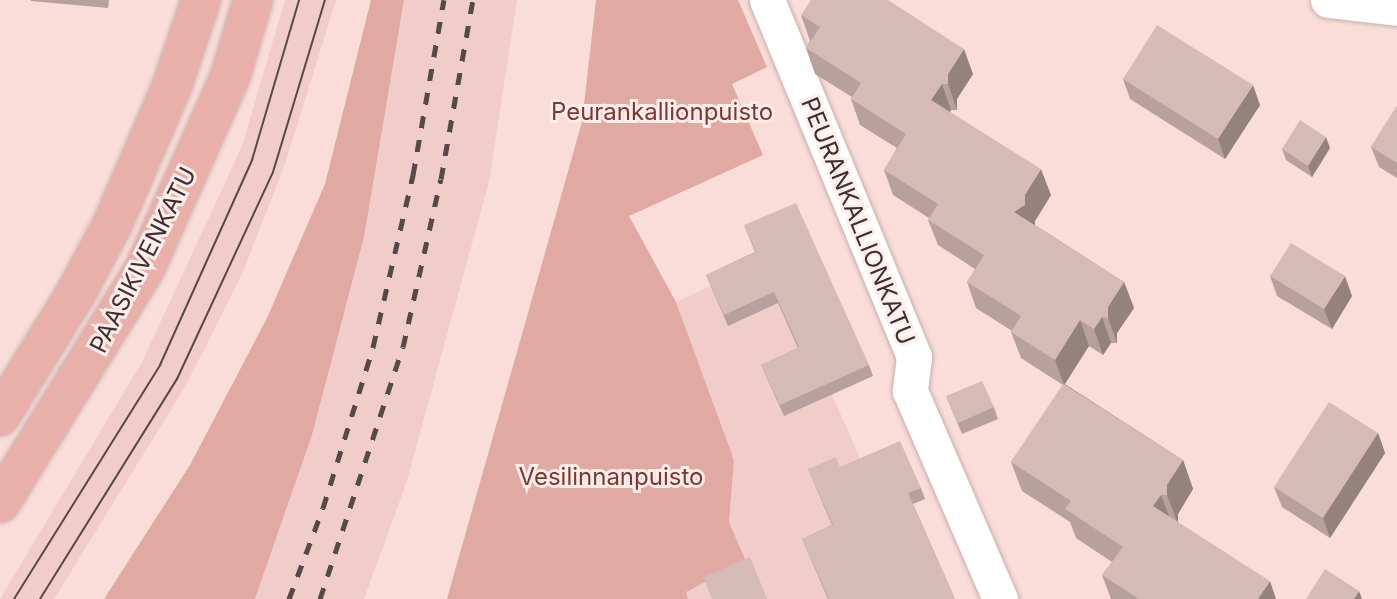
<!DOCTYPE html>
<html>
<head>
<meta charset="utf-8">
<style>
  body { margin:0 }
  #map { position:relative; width:1397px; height:599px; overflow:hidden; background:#faddd9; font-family:Inter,sans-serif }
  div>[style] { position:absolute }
  .built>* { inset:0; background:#f0cdc9 }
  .green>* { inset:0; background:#e0a9a2 }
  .roads { filter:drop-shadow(0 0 2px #c9aeaa) drop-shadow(0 0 2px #c9aeaa) }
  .minor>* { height:35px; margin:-17.5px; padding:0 17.5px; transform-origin:17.5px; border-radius:17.5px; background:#fff }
  .primary>* { height:38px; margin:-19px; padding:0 19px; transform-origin:19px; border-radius:19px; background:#e9b0aa }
  .tram>* { height:2px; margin:-1px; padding:0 1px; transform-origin:1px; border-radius:1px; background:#574948 }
  .rail>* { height:5px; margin-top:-2.5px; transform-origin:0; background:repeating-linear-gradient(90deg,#574948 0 12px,transparent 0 24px) }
  .wall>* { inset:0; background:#b7a09d }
  .shaded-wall>* { inset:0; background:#95827f }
  .building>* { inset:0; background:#d5bab6 }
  span { translate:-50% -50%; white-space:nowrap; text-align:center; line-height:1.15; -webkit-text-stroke:6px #ffeeeb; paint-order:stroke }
  .park-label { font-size:24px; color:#80362f }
  .street-label { font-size:24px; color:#3b302f }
</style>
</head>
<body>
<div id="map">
  <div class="built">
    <i style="clip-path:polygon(285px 0,336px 0,285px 164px,243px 272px,185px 387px,54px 599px,0 599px,142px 362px,242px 146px)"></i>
    <i style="clip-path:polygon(404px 0,517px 0,489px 182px,406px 484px,364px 599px,255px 599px,312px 435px,364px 237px)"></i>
    <i style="clip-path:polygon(760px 263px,873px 376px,832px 395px,865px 469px,904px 452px,925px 499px,913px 504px,955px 599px,688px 599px,685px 592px,746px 560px,729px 522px,734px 460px,676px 302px)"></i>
  </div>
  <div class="green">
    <i style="clip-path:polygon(371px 0,404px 0,364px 237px,312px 435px,255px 599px,104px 599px,190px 465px,267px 318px,325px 184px)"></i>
    <i style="clip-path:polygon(596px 0,738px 0,767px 67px,732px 84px,763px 155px,629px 216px,676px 302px,734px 460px,729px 522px,746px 561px,686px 592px,688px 599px,447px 599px,582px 122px)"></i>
  </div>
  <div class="roads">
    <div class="minor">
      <i style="left:767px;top:0;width:386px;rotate:67.6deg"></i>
      <i style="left:914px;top:357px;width:34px;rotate:97deg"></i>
      <i style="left:910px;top:391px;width:227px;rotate:66.6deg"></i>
      <i style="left:1328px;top:0;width:69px;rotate:6.6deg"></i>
    </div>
    <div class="primary">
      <i style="left:0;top:416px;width:145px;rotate:-58.3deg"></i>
      <i style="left:76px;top:293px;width:79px;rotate:-62.1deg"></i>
      <i style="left:113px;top:223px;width:149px;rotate:-66.7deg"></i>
      <i style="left:172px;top:86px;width:91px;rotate:-71.4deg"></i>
      <i style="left:0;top:503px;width:276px;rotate:-58.3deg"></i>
      <i style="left:145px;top:268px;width:209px;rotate:-66deg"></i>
      <i style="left:230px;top:77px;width:80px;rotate:-73.4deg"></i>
    </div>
  </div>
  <div class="tram">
    <i style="left:14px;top:599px;width:276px;rotate:-58deg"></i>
    <i style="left:160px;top:365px;width:225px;rotate:-65.8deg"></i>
    <i style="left:252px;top:160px;width:167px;rotate:-73.6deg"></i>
    <i style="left:40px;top:599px;width:259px;rotate:-58.1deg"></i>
    <i style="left:177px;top:379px;width:228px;rotate:-65.1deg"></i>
    <i style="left:273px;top:172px;width:180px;rotate:-73.2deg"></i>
  </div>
  <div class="rail">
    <i style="left:289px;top:599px;width:97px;rotate:-69.5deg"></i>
    <i style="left:323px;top:508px;width:169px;rotate:-72.7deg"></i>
    <i style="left:373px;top:347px;width:177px;rotate:-76.9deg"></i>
    <i style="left:413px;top:175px;width:178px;rotate:-80deg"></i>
    <i style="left:320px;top:599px;width:265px;rotate:-71.8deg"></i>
    <i style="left:403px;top:347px;width:172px;rotate:-77.3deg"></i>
    <i style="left:441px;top:179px;width:182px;rotate:-79.9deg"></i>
  </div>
  <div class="wall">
    <i style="clip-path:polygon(31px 0,109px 0,108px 8px,31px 1px)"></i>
    <i style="clip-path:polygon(801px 15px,973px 74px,957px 99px,957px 110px,951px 110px,950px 112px,1051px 195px,1035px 221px,1035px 225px,1124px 282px,1134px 308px,1117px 333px,1117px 343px,1111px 343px,1103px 355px,1089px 346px,1065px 384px,1183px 460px,1193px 489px,1178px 514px,1178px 522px,1276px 599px,1111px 599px,1102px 575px,1112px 562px,1076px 538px,1070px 522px,1022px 491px,1011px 462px,1063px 385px,1021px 358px,1011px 332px,1012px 331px,976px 308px,967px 282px,975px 269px,938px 245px,928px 220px,929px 218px,893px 195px,884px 170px,897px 148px,860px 125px,851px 99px,852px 97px,815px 74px,806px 48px,810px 41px)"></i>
    <i style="clip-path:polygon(1123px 79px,1260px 105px,1225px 159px,1130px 99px)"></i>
    <i style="clip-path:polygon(1397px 106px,1397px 178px,1379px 167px,1371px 147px)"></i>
    <i style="clip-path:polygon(1330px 148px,1312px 177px,1286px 160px,1282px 149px)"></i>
    <i style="clip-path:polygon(744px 225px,869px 365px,873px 376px,784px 416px,761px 365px,798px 348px,778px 303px,728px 326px,706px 275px,755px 252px)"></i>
    <i style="clip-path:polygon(1270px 276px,1352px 296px,1332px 329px,1277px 296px)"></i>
    <i style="clip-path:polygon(946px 396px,994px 407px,998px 419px,962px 434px)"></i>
    <i style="clip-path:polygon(1378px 433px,1385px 453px,1330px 538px,1282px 507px,1274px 487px)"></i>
    <i style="clip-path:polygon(840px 467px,921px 488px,925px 499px,913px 504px,955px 599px,828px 599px,802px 539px,832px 525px,808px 469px)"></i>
  </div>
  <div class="shaded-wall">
    <i style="clip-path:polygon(964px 49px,973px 74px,957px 99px,957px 110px,948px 84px,948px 74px)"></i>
    <i style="clip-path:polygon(942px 84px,951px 110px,941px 125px,931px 100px)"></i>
    <i style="clip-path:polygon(1253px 85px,1260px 105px,1225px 159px,1218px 139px)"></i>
    <i style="clip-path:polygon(1326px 137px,1330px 148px,1312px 177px,1308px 166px)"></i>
    <i style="clip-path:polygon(1041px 169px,1051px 195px,1035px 221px,1034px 231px,1014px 212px)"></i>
    <i style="clip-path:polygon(1345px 276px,1352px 296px,1332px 329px,1324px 309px)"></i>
    <i style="clip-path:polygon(1124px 282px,1134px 308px,1117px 333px,1117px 343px,1108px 318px,1108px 307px)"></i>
    <i style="clip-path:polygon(1102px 317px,1111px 343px,1103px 355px,1094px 329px)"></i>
    <i style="clip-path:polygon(1080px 320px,1089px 346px,1064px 385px,1055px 360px)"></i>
    <i style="clip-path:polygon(1378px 433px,1385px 453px,1330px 538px,1323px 518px)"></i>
    <i style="clip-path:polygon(1183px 460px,1193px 489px,1178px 514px,1178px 524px,1167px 495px,1167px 485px)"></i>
    <i style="clip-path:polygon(1161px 495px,1172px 524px,1153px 506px)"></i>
    <i style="clip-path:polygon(1270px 581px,1276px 599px,1258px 599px)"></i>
    <i style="clip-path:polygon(1359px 591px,1362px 599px,1354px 599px)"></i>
  </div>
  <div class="building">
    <i style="clip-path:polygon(811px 0,888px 0,964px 49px,948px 74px,948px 84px,942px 84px,931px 100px,1041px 169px,1025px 195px,1025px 205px,1014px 212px,1124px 282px,1108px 307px,1108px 318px,1102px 317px,1094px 329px,1080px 320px,1055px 360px,1011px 332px,1021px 316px,967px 282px,984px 255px,928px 220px,938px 204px,884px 170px,906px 134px,851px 99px,861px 83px,806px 48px,820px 27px,801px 15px)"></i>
    <i style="clip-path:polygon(1157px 25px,1253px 85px,1218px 139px,1123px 79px)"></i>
    <i style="clip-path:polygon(1397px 106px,1397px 163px,1371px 147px)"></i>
    <i style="clip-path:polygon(1300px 120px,1326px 137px,1308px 166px,1282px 149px)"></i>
    <i style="clip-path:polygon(796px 203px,869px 365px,780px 405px,761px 365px,799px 347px,774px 292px,724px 315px,706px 275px,756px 252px,744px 225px)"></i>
    <i style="clip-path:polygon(1291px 243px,1345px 276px,1324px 309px,1270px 276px)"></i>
    <i style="clip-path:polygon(982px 381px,994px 407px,958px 423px,946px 396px)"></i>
    <i style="clip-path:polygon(1063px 384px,1183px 460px,1167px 485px,1167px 495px,1161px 495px,1153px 506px,1270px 581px,1258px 599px,1139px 599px,1102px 575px,1123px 547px,1065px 509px,1071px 501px,1011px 462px)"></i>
    <i style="clip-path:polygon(1329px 402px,1378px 433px,1323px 518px,1274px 487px)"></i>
    <i style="clip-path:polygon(900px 441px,921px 488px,908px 493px,955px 599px,829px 599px,802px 539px,833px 525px,808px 469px,836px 457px,840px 467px)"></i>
    <i style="clip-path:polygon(750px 557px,767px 599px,712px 599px,703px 577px)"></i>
    <i style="clip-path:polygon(1325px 569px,1359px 591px,1354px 599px,1306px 599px)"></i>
  </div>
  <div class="park-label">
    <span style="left:662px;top:112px">Peurankallionpuisto</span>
    <span style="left:611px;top:477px">Vesilinnanpuisto</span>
  </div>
  <div class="street-label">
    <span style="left:858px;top:221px;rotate:68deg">PEURANKALLIONKATU</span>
    <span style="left:143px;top:260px;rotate:-63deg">PAASIKIVENKATU</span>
  </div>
</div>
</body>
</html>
